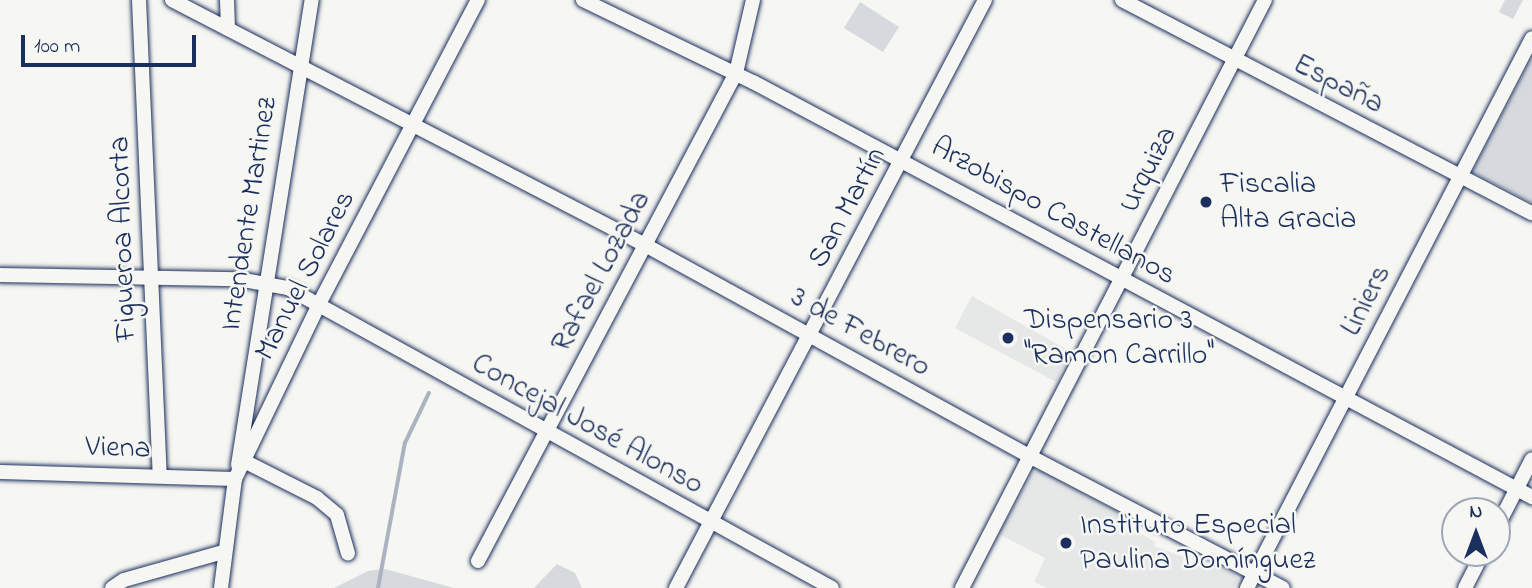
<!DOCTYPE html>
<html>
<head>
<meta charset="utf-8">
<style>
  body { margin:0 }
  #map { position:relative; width:1532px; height:588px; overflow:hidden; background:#f6f6f2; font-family:"Indie Flower",sans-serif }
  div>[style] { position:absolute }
  .built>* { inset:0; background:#e6e7e7 }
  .green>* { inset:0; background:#d6d9dd }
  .stream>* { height:3.5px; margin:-1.75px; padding:0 1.75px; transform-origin:1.75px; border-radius:1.75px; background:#abb2c0 }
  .roads { filter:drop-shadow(0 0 2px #1b2f5e) drop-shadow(0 0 2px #1b2f5e) }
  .minor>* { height:14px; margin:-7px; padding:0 7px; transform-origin:7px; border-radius:7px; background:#f6f6f2 }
  .dots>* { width:19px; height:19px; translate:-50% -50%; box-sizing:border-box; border:4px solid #f6f6f2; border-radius:50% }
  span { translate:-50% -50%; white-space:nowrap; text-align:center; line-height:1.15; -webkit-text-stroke:5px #f6f6f2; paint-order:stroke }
  .street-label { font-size:30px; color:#1b2f5e }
  .poi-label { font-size:30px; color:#1b2f5e }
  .left { translate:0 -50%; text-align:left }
  .north { position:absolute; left:1441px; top:497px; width:70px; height:70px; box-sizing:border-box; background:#f6f6f2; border:2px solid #9ea6b7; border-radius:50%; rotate:0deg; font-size:19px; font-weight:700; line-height:28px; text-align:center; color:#1b2f5e }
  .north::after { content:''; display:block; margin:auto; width:24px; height:32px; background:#1b2f5e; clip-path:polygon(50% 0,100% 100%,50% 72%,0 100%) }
  .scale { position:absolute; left:21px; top:35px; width:175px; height:32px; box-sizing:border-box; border:4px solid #1b2f5e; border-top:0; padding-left:9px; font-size:21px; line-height:24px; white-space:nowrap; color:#1b2f5e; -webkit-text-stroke:5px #f6f6f2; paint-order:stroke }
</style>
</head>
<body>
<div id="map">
  <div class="built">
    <i style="clip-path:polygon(972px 296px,1071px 352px,1056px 382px,955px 328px)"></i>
    <i style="clip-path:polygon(1039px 470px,1129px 518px,1123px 530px,1133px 535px,1136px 531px,1155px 542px,1154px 546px,1184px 557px,1182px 563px,1194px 569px,1201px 556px,1234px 574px,1238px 580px,1234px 588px,1047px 588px,1034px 582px,1045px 558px,999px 534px,1032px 473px)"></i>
  </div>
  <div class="green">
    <i style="clip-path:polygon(1505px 0,1523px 0,1513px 19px,1499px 12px)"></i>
    <i style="clip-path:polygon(860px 2px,899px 27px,883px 52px,844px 28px)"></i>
    <i style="clip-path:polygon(1532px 57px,1532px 203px,1472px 172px)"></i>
    <i style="clip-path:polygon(557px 564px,575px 573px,582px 588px,534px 588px)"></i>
    <i style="clip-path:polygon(385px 569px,454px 588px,334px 588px,368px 571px)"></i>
  </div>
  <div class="stream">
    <i style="left:378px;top:588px;width:147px;rotate:-79.5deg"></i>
    <i style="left:405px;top:443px;width:55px;rotate:-64.4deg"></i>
  </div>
  <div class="roads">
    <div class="minor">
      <i style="left:139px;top:0;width:476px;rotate:87.5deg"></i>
      <i style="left:172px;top:0;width:535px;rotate:27.38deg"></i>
      <i style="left:647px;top:246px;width:436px;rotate:28.8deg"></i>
      <i style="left:1029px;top:456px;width:286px;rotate:27.5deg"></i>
      <i style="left:227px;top:0;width:29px;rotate:88deg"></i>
      <i style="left:583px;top:0;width:189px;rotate:25.8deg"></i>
      <i style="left:753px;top:82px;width:883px;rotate:28.05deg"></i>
      <i style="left:1122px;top:0;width:462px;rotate:27.5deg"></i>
      <i style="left:0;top:275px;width:238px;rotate:1deg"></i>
      <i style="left:238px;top:279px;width:51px;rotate:10.2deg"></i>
      <i style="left:288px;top:288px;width:621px;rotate:28.88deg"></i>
      <i style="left:244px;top:461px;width:82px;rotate:26.9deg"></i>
      <i style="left:317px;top:498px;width:26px;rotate:40deg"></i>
      <i style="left:337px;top:515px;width:40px;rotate:74deg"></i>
      <i style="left:238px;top:465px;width:471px;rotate:-81deg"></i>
      <i style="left:0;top:472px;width:235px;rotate:1.7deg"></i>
      <i style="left:1497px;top:527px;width:76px;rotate:-62.8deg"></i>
      <i style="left:478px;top:561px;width:552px;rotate:-62.14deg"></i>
      <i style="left:736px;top:73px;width:75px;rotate:-76.9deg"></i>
      <i style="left:112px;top:588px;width:14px;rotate:-34deg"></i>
      <i style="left:124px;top:580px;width:103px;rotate:-15.8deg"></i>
      <i style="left:221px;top:588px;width:110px;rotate:-82.7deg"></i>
      <i style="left:235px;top:479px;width:196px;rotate:-64.3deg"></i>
      <i style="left:320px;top:302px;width:341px;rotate:-62.4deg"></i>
      <i style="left:676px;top:588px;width:664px;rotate:-62.28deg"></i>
      <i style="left:962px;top:588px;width:661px;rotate:-62.74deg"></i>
      <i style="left:1247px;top:588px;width:619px;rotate:-62.61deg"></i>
      <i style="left:1465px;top:588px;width:39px;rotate:-63deg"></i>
    </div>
  </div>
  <div class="dots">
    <i style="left:1206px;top:202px;background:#1b2f5e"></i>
    <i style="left:1008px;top:338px;background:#1b2f5e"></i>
    <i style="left:1066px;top:543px;background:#1b2f5e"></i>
  </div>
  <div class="street-label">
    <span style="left:1338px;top:85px;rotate:27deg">España</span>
    <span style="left:1149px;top:170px;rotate:-63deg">Urquiza</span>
    <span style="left:848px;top:208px;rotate:-62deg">San Martín</span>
    <span style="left:1053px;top:212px;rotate:29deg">Arzobispo Castellanos</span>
    <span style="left:250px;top:214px;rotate:-81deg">Intendente Martinez</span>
    <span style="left:124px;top:239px;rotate:-92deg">Figueroa Alcorta</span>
    <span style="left:602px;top:272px;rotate:-62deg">Rafael Lozada</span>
    <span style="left:306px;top:276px;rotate:-63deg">Manuel Solares</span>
    <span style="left:1367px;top:301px;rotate:-63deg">Liniers</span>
    <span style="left:860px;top:333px;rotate:29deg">3 de Febrero</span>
    <span style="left:587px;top:425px;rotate:29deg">Concejal José Alonso</span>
    <span style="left:118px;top:449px;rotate:2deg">Viena</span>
  </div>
  <div class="poi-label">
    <span class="left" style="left:1220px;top:202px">Fiscalia<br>Alta Gracia</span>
    <span class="left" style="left:1024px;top:338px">Dispensario 3<br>"Ramon Carrillo"</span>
    <span class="left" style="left:1080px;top:543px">Instituto Especial<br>Paulina Domínguez</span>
  </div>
  <div class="north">N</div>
  <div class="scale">100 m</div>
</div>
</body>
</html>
